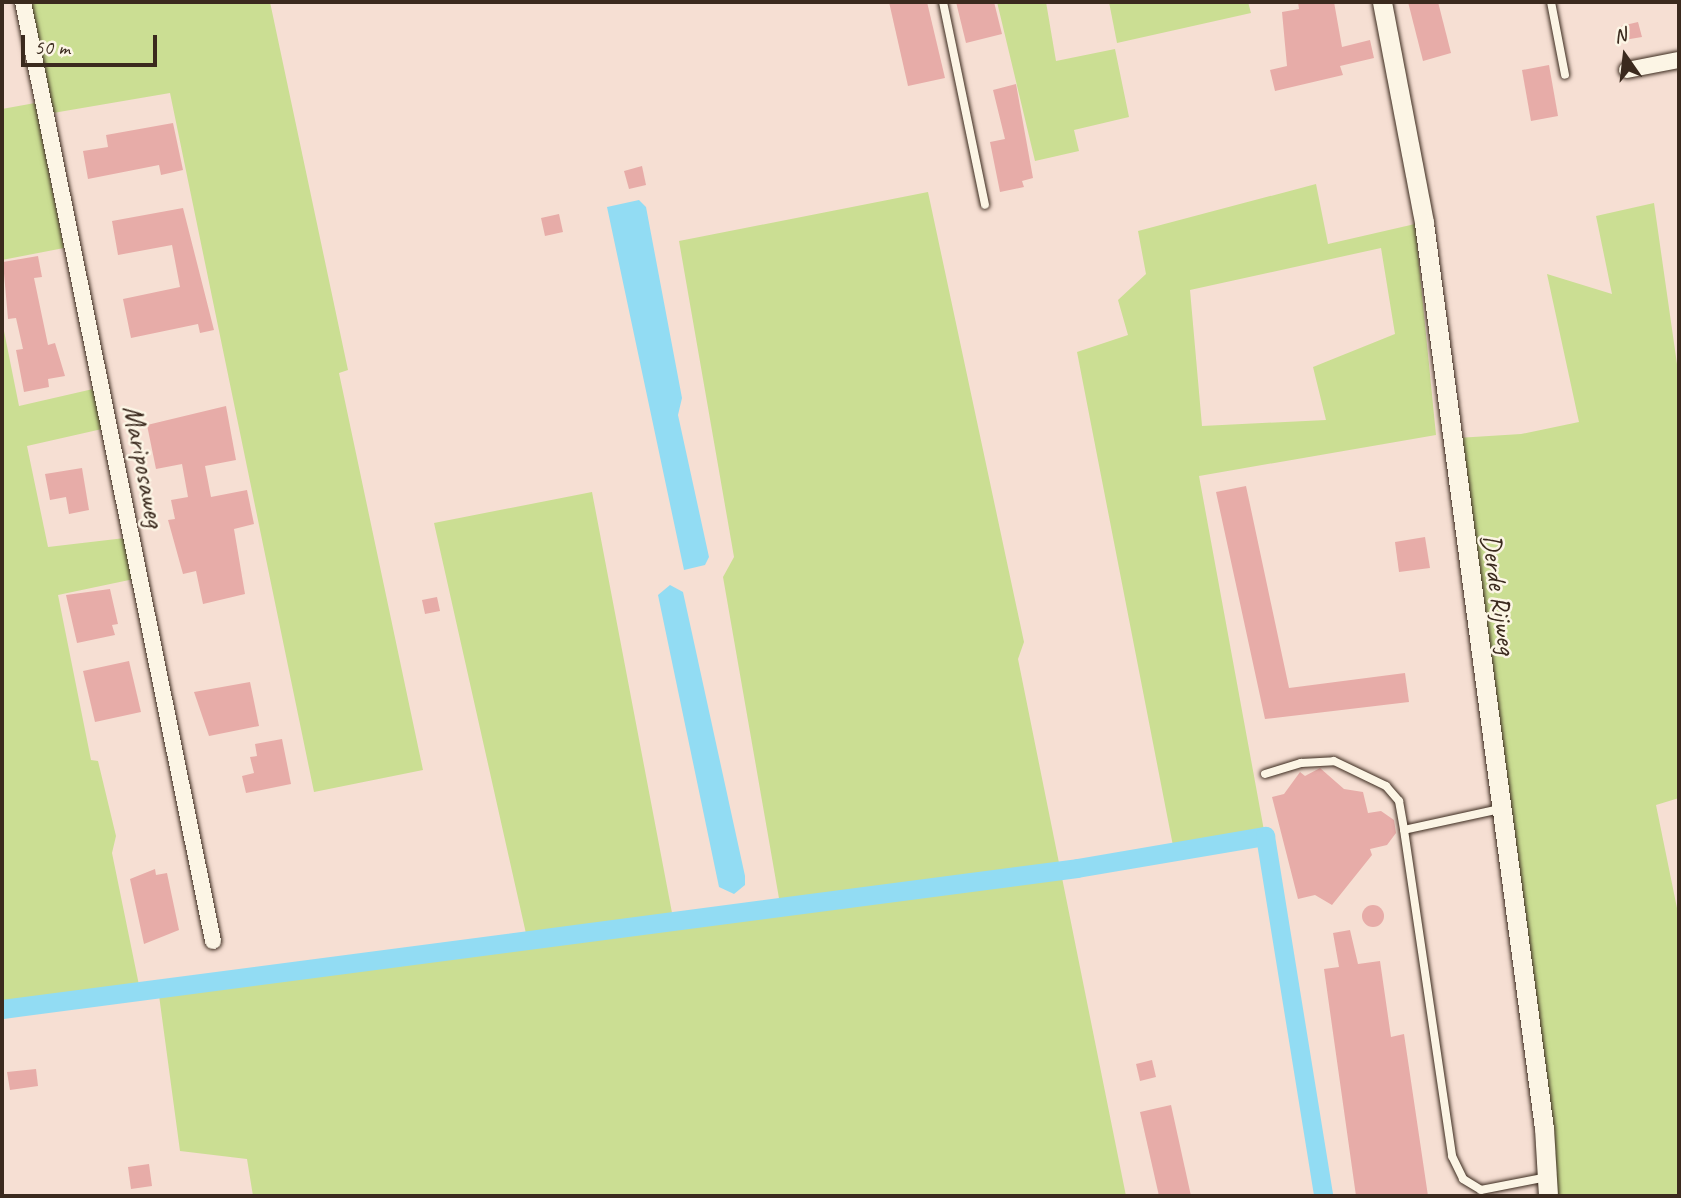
<!DOCTYPE html>
<html>
<head>
<meta charset="utf-8">
<style>
  body { margin:0 }
  #map { position:relative; width:1681px; height:1198px; overflow:hidden; background:#f6dfd3; font-family:Caveat,sans-serif }
  div>[style] { position:absolute }
  .green>* { inset:0; background:#cbde93 }
  .water>* { inset:0; background:#92dcf3 }
  .canal>* { height:19px; margin:-9.5px; padding:0 9.5px; transform-origin:9.5px; border-radius:9.5px; background:#92dcf3 }
  .building>* { inset:0; background:#e7aca8 }
  .round { border-radius:50% }
  .roads { filter:drop-shadow(0 0 2px #3b2a1e) drop-shadow(0 0 2px #3b2a1e) }
  .service>* { height:8px; margin:-4px; padding:0 4px; transform-origin:4px; border-radius:4px; background:#fcf5e5 }
  .minor>* { height:16px; margin:-8px; padding:0 8px; transform-origin:8px; border-radius:8px; background:#fcf5e5 }
  .tertiary>* { height:19px; margin:-9.5px; padding:0 9.5px; transform-origin:9.5px; border-radius:9.5px; background:#fcf5e5 }
  span { translate:-50% -50%; white-space:nowrap; text-align:center; line-height:1.15; -webkit-text-stroke:5px #fcf5e5; paint-order:stroke }
  .street-label { font-size:28px; color:#3b2a1e }
  .frame { position:absolute; inset:0; border:4px solid #3b2a1e; pointer-events:none }
  .north { position:absolute; left:1590px; top:21px; width:70px; height:70px; -webkit-text-stroke:5px #fcf5e5; paint-order:stroke; rotate:346deg; font-size:19px; font-weight:700; line-height:28px; text-align:center; color:#3b2a1e }
  .north::after { content:''; display:block; margin:auto; width:24px; height:32px; background:#3b2a1e; clip-path:polygon(50% 0,100% 100%,50% 72%,0 100%) }
  .scale { position:absolute; left:21px; top:35px; width:136px; height:32px; box-sizing:border-box; border:4px solid #3b2a1e; border-top:0; padding-left:9px; font-size:21px; line-height:24px; white-space:nowrap; color:#3b2a1e; -webkit-text-stroke:5px #fcf5e5; paint-order:stroke }
</style>
</head>
<body>
<div id="map">
  <div class="green">
    <i style="clip-path:polygon(30px 2px,270px 2px,348px 370px,339px 373px,423px 770px,314px 792px,170px 93px,53px 113px)"></i>
    <i style="clip-path:polygon(997px 2px,1046px 2px,1056px 61px,1115px 49px,1129px 117px,1074px 130px,1079px 151px,1035px 161px)"></i>
    <i style="clip-path:polygon(1109px 2px,1248px 2px,1251px 13px,1117px 43px)"></i>
    <i style="clip-path:polygon(35px 103px,64px 248px,2px 260px,2px 109px)"></i>
    <i style="clip-path:polygon(evenodd,1316px 184px,1328px 244px,1415px 224px,1436px 435px,1199px 476px,1265px 836px,1174px 851px,1077px 352px,1128px 335px,1118px 300px,1146px 274px,1138px 231px,1316px 184px,1381px 248px,1395px 334px,1313px 367px,1326px 420px,1202px 426px,1190px 290px,1381px 248px)"></i>
    <i style="clip-path:polygon(928px 192px,1024px 642px,1018px 659px,1126px 1196px,253px 1196px,247px 1159px,180px 1151px,158px 988px,527px 938px,434px 523px,592px 492px,673px 918px,780px 904px,723px 577px,734px 557px,679px 241px)"></i>
    <i style="clip-path:polygon(1654px 203px,1679px 378px,1679px 798px,1656px 805px,1679px 918px,1679px 1196px,1555px 1196px,1457px 438px,1521px 434px,1579px 422px,1547px 274px,1612px 294px,1596px 216px)"></i>
    <i style="clip-path:polygon(2px 321px,19px 406px,93px 389px,102px 429px,27px 446px,48px 547px,125px 538px,134px 579px,58px 595px,91px 760px,98px 761px,116px 836px,112px 853px,140px 990px,2px 1009px)"></i>
  </div>
  <div class="water">
    <i style="clip-path:polygon(639px 200px,646px 207px,682px 398px,678px 415px,709px 557px,705px 565px,684px 570px,607px 207px)"></i>
    <i style="clip-path:polygon(670px 585px,683px 592px,745px 876px,745px 885px,734px 894px,719px 887px,658px 595px)"></i>
  </div>
  <div class="canal">
    <i style="left:2px;top:1009px;width:1084px;rotate:-7.47deg"></i>
    <i style="left:1077px;top:868px;width:191px;rotate:-9.7deg"></i>
    <i style="left:1265px;top:836px;width:365px;rotate:80.8deg"></i>
  </div>
  <div class="building">
    <i style="clip-path:polygon(889px 2px,927px 2px,945px 78px,908px 86px)"></i>
    <i style="clip-path:polygon(956px 2px,994px 2px,1002px 34px,966px 43px)"></i>
    <i style="clip-path:polygon(1298px 2px,1334px 2px,1342px 47px,1370px 40px,1374px 58px,1340px 66px,1343px 75px,1275px 91px,1270px 70px,1287px 66px,1282px 12px,1299px 9px)"></i>
    <i style="clip-path:polygon(1408px 2px,1438px 2px,1451px 53px,1423px 61px)"></i>
    <i style="clip-path:polygon(1638px 22px,1642px 37px,1624px 40px,1621px 26px)"></i>
    <i style="clip-path:polygon(1549px 65px,1558px 116px,1531px 121px,1522px 70px)"></i>
    <i style="clip-path:polygon(1016px 84px,1033px 178px,1022px 181px,1024px 187px,1000px 192px,990px 142px,1005px 139px,993px 90px)"></i>
    <i style="clip-path:polygon(173px 123px,183px 170px,161px 175px,159px 165px,88px 179px,83px 151px,108px 147px,106px 135px)"></i>
    <i style="clip-path:polygon(642px 166px,646px 185px,629px 189px,624px 171px)"></i>
    <i style="clip-path:polygon(183px 208px,214px 330px,200px 333px,198px 324px,131px 338px,123px 299px,180px 287px,172px 245px,118px 255px,112px 221px)"></i>
    <i style="clip-path:polygon(559px 214px,563px 232px,545px 236px,541px 218px)"></i>
    <i style="clip-path:polygon(38px 256px,42px 277px,34px 278px,48px 345px,55px 343px,65px 376px,48px 379px,49px 387px,24px 392px,16px 350px,23px 349px,16px 318px,8px 319px,3px 262px)"></i>
    <i style="clip-path:polygon(226px 406px,236px 460px,205px 466px,211px 497px,247px 490px,254px 524px,234px 529px,245px 594px,203px 604px,196px 571px,183px 574px,168px 520px,175px 519px,171px 500px,188px 497px,182px 464px,156px 469px,147px 425px)"></i>
    <i style="clip-path:polygon(82px 468px,89px 510px,69px 514px,66px 497px,50px 500px,45px 474px)"></i>
    <i style="clip-path:polygon(1246px 486px,1289px 688px,1405px 673px,1409px 702px,1265px 719px,1216px 492px)"></i>
    <i style="clip-path:polygon(1425px 537px,1430px 568px,1399px 572px,1395px 542px)"></i>
    <i style="clip-path:polygon(110px 589px,118px 624px,112px 625px,115px 635px,77px 643px,66px 595px)"></i>
    <i style="clip-path:polygon(437px 597px,440px 611px,425px 614px,422px 600px)"></i>
    <i style="clip-path:polygon(129px 661px,141px 712px,95px 722px,83px 671px)"></i>
    <i style="clip-path:polygon(250px 682px,259px 726px,209px 736px,194px 692px)"></i>
    <i style="clip-path:polygon(282px 739px,291px 784px,246px 793px,242px 776px,254px 773px,250px 757px,257px 756px,255px 744px)"></i>
    <i style="clip-path:polygon(1320px 768px,1344px 789px,1363px 792px,1368px 813px,1381px 811px,1394px 820px,1396px 833px,1387px 845px,1370px 849px,1372px 855px,1332px 905px,1315px 895px,1298px 899px,1272px 797px,1284px 794px,1300px 772px,1305px 776px)"></i>
    <i style="clip-path:polygon(155px 869px,156px 875px,167px 873px,179px 930px,144px 944px,130px 879px)"></i>
    <i class="round" style="left:1362px;top:905px;width:22px;height:22px"></i>
    <i style="clip-path:polygon(1350px 930px,1358px 964px,1380px 961px,1391px 1037px,1404px 1034px,1428px 1196px,1356px 1196px,1324px 969px,1339px 967px,1333px 933px)"></i>
    <i style="clip-path:polygon(1152px 1060px,1156px 1077px,1140px 1081px,1136px 1064px)"></i>
    <i style="clip-path:polygon(36px 1069px,38px 1086px,10px 1090px,7px 1072px)"></i>
    <i style="clip-path:polygon(1171px 1105px,1191px 1196px,1159px 1196px,1140px 1112px)"></i>
    <i style="clip-path:polygon(149px 1164px,152px 1186px,131px 1189px,128px 1167px)"></i>
  </div>
  <div class="roads">
    <div class="service">
      <i style="left:943px;top:2px;width:207px;rotate:78.3deg"></i>
      <i style="left:1551px;top:2px;width:74px;rotate:79.1deg"></i>
      <i style="left:1265px;top:774px;width:38px;rotate:-17deg"></i>
      <i style="left:1301px;top:763px;width:33px;rotate:-3deg"></i>
      <i style="left:1334px;top:761px;width:58px;rotate:25.7deg"></i>
      <i style="left:1386px;top:786px;width:20px;rotate:49deg"></i>
      <i style="left:1399px;top:801px;width:29px;rotate:80deg"></i>
      <i style="left:1500px;top:809px;width:98px;rotate:167.7deg"></i>
      <i style="left:1404px;top:830px;width:330px;rotate:81.6deg"></i>
      <i style="left:1452px;top:1156px;width:25px;rotate:64deg"></i>
      <i style="left:1463px;top:1179px;width:21px;rotate:31deg"></i>
      <i style="left:1481px;top:1190px;width:67px;rotate:-11.1deg"></i>
    </div>
    <div class="minor">
      <i style="left:23px;top:2px;width:958px;rotate:78.56deg"></i>
      <i style="left:1627px;top:70px;width:53px;rotate:-10.9deg"></i>
    </div>
    <div class="tertiary">
      <i style="left:1382px;top:2px;width:225px;rotate:79.2deg"></i>
      <i style="left:1424px;top:223px;width:913px;rotate:82.45deg"></i>
      <i style="left:1544px;top:1128px;width:68px;rotate:86.6deg"></i>
    </div>
  </div>
  <div class="street-label">
    <span style="left:144px;top:466px;rotate:79deg">Mariposaweg</span>
    <span style="left:1499px;top:594px;rotate:82deg">Derde Rijweg</span>
  </div>
  <div class="frame"></div>
  <div class="north">N</div>
  <div class="scale">50 m</div>
</div>
</body>
</html>
